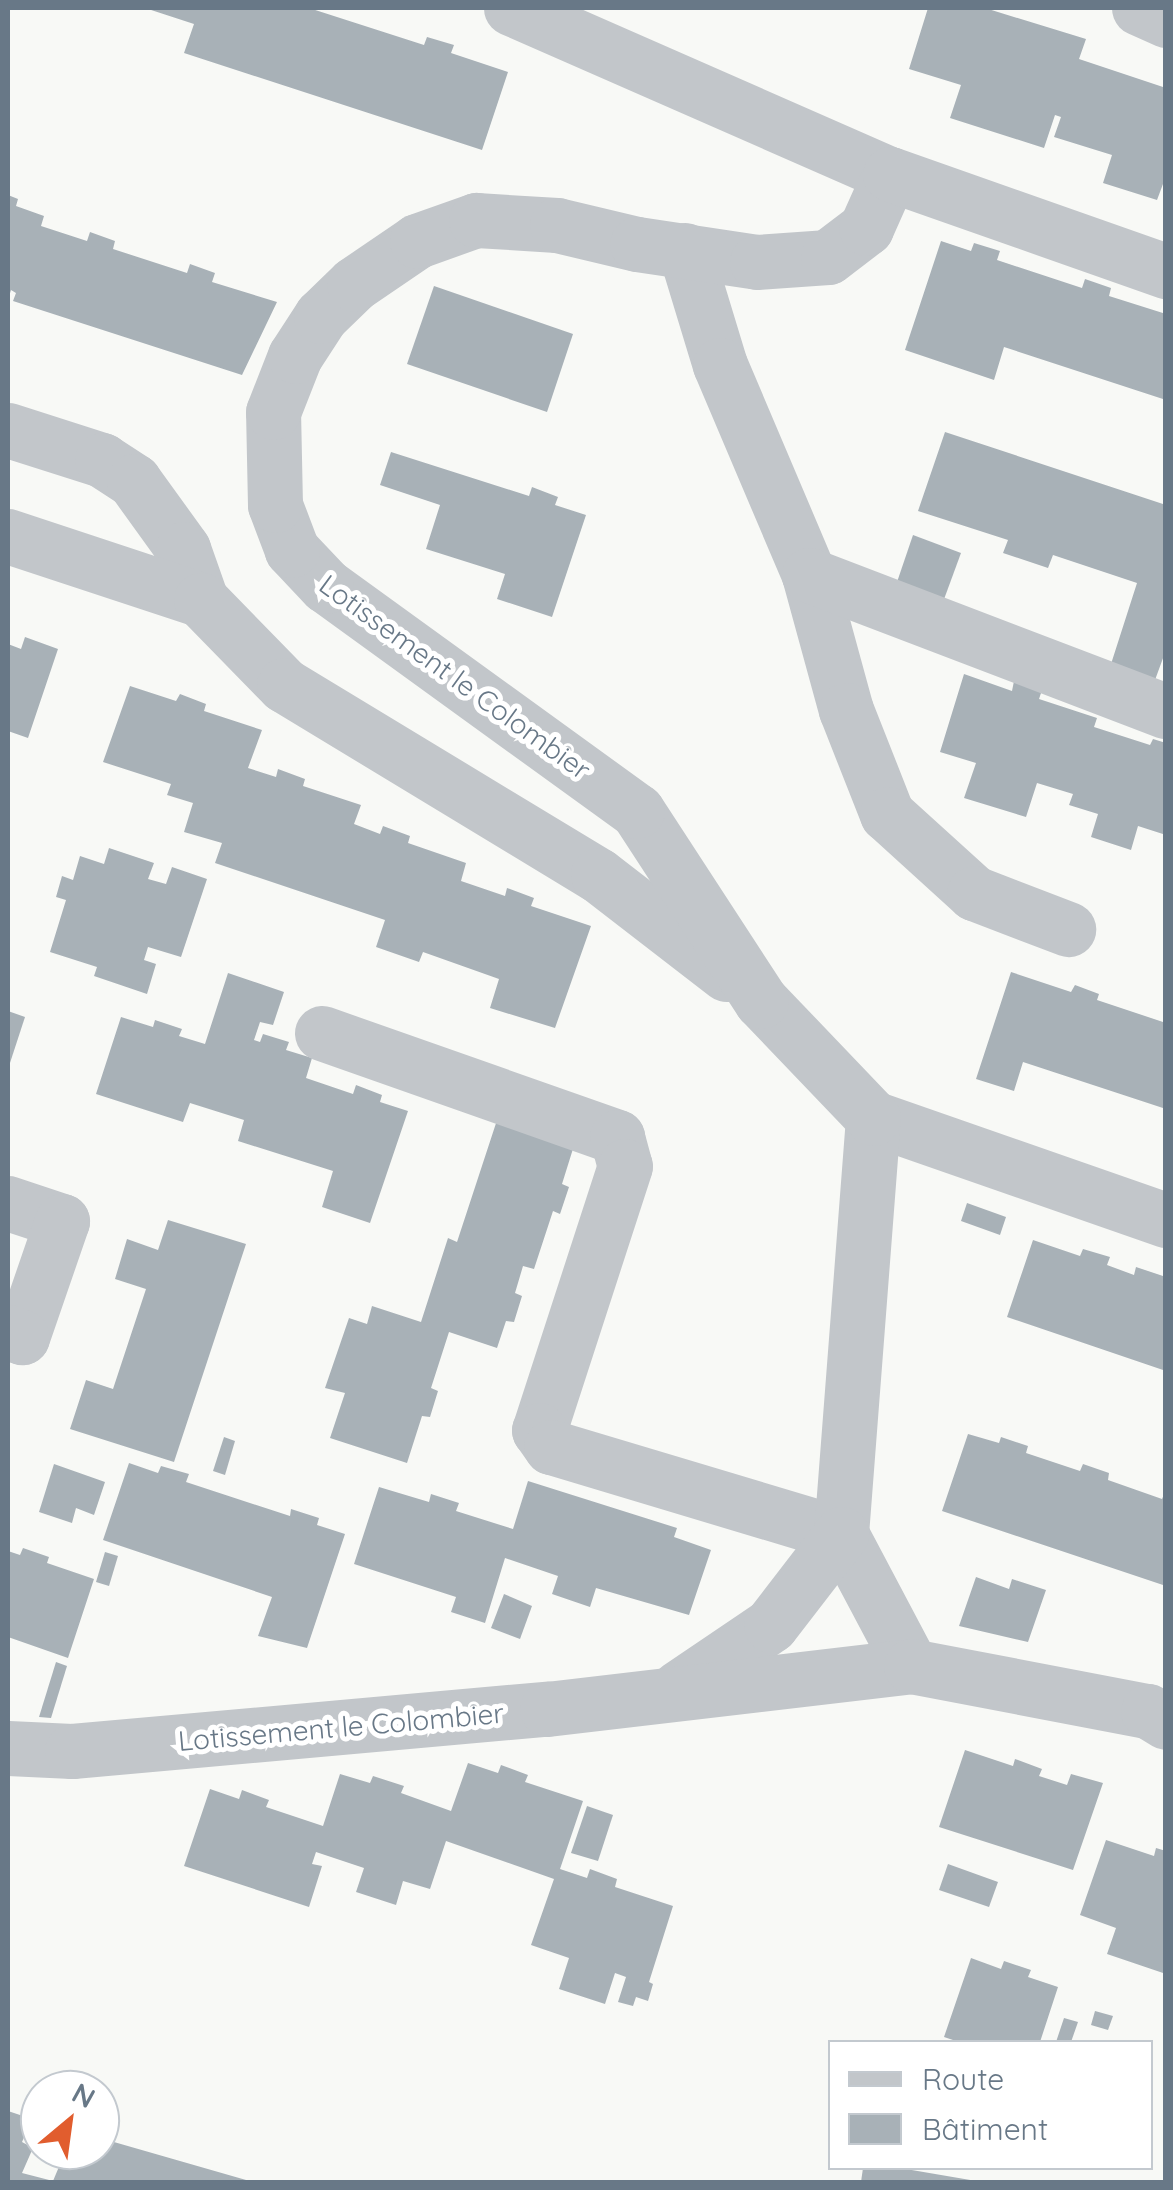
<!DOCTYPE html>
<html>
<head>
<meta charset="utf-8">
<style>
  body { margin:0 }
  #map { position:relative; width:1173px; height:2190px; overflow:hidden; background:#f8f9f6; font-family:Quicksand,sans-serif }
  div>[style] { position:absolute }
  .building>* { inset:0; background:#a8b1b7 }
  .minor>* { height:55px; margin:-27.5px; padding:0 27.5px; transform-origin:27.5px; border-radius:27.5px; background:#c2c6ca }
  span { translate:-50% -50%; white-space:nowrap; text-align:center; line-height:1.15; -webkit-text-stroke:10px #fff; paint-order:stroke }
  .street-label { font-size:28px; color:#687887 }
  .frame { position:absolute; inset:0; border:10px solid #687887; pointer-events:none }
  .legend { position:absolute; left:828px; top:2040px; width:325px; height:130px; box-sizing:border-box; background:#fff; border:2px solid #c3c9cf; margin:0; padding:12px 18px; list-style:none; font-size:30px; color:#687887 }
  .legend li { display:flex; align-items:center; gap:20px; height:50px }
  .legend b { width:50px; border:2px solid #c3c9cf }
  .north { position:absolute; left:20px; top:2070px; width:100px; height:100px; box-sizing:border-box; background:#fff; border:2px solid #c3c9cf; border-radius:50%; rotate:29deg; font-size:28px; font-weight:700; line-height:40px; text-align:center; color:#687887 }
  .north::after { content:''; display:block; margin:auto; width:35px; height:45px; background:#e15d2e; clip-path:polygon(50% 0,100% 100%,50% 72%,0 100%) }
</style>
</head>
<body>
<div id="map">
  <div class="building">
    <i style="clip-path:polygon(145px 8px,309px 8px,424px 45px,427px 37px,454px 45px,451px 53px,508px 72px,482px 150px,184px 53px,194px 24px)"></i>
    <i style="clip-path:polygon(928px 8px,985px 8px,1086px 39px,1079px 59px,1166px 88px,1166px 176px,1157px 200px,1103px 183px,1112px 155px,1054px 137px,1061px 117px,1055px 115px,1044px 148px,950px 118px,961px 85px,909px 69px)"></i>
    <i style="clip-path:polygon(8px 195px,18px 199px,16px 206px,44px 216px,41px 226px,87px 241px,90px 232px,115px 241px,113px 249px,187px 273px,190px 264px,215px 273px,212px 282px,277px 302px,242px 375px,13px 301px,16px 293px,11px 290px,8px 300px)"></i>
    <i style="clip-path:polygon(941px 241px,971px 251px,974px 243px,1000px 251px,997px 260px,1082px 288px,1085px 279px,1111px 288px,1109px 296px,1166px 314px,1166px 400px,1004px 347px,994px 380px,905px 350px)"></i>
    <i style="clip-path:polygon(434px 286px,573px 334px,547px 412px,407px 364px)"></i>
    <i style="clip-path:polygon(945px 432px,1166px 505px,1166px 650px,1155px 680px,1111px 664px,1137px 583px,1053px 555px,1048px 568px,1003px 553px,1008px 540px,918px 511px)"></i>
    <i style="clip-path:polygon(391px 452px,529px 496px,532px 487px,558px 497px,555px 505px,586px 515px,552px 617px,497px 599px,505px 574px,426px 549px,440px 505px,380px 485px)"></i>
    <i style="clip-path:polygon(913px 535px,961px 553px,943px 602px,896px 585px)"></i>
    <i style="clip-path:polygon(25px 637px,58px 649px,28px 738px,8px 731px,8px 644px,21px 649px)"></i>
    <i style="clip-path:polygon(964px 674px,1012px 691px,1014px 681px,1042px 690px,1039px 699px,1097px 718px,1094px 727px,1150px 745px,1153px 739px,1166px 743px,1166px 835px,1138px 826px,1131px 850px,1091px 837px,1098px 814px,1069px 805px,1073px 794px,1037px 783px,1026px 817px,964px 798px,976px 763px,940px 752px)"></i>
    <i style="clip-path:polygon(130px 686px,176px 701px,180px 694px,206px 704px,204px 711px,262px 730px,248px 768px,276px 777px,278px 769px,305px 779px,303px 786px,361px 805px,354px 824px,380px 834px,383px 826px,410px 836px,408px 843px,466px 863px,461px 881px,505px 896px,507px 888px,534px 898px,531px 906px,591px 926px,555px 1028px,490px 1008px,499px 979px,423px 952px,419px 962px,376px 947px,385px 920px,215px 863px,222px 843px,184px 832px,193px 803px,167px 795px,171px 784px,103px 762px)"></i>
    <i style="clip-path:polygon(109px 848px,154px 863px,148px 879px,166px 884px,172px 867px,207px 879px,181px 957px,148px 947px,144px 960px,156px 964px,147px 994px,94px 976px,97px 967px,50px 952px,66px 900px,56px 897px,62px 876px,73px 880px,80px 856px,104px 864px)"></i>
    <i style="clip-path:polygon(1011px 972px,1071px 992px,1075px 985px,1099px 994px,1097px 1000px,1166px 1023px,1166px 1109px,1023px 1062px,1014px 1091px,976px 1079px)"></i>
    <i style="clip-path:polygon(228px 973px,284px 992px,273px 1025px,260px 1022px,254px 1040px,260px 1042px,263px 1034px,289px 1042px,286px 1050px,312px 1058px,306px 1078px,353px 1094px,356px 1085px,382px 1095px,380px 1102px,408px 1111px,370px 1223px,322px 1207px,333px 1171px,238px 1141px,244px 1120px,190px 1103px,183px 1122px,96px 1094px,121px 1017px,153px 1027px,155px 1020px,182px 1029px,179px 1036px,205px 1044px)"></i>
    <i style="clip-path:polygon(8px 1011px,25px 1017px,8px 1069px)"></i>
    <i style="clip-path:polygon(500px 1111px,577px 1136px,562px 1184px,569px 1187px,560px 1214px,553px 1211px,534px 1269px,523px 1266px,515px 1293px,522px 1296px,514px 1322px,506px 1321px,497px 1348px,449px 1332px,431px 1388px,438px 1391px,430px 1417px,422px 1416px,407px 1463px,330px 1438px,345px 1393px,325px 1388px,349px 1318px,367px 1324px,372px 1306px,421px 1322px,448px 1238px,457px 1242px)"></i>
    <i style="clip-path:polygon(967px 1203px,1006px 1217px,1000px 1235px,961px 1221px)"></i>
    <i style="clip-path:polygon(168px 1220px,246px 1244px,174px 1462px,70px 1429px,86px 1380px,113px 1389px,146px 1289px,115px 1279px,127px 1239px,158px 1250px)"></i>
    <i style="clip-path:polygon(1033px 1240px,1080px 1256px,1083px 1249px,1110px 1257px,1107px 1265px,1134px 1275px,1136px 1267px,1166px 1277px,1166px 1371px,1007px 1317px)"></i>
    <i style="clip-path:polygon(968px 1434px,999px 1443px,1001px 1437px,1028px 1446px,1026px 1453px,1080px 1471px,1083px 1464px,1109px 1473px,1108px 1480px,1162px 1499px,1166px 1490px,1166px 1586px,942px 1511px)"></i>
    <i style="clip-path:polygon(224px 1437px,235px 1441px,225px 1475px,213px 1471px)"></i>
    <i style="clip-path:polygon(129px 1463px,158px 1473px,161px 1466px,189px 1474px,186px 1482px,290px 1516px,291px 1509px,319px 1518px,317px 1525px,345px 1534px,307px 1648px,258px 1636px,272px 1597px,103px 1540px)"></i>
    <i style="clip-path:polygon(54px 1464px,105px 1482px,94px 1515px,76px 1508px,72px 1523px,39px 1512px)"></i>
    <i style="clip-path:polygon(528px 1481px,677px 1528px,674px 1537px,711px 1550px,689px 1615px,596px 1588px,590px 1607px,552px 1594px,558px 1576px,505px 1558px,485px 1623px,451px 1612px,456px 1597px,354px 1564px,379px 1487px,429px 1502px,431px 1494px,459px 1503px,456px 1511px,513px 1529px)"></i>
    <i style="clip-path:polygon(23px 1548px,49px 1557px,47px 1563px,94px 1579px,68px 1658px,8px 1637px,8px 1551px,20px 1555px)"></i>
    <i style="clip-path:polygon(105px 1552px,118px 1556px,109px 1586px,96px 1582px)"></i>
    <i style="clip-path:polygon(976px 1577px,1009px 1589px,1012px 1579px,1046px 1590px,1028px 1642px,959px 1626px)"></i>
    <i style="clip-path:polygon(504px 1594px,532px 1606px,520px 1639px,491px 1628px)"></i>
    <i style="clip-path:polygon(56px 1662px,67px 1666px,51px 1718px,39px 1717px)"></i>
    <i style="clip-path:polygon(965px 1750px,1013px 1766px,1015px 1759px,1042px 1769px,1039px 1776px,1067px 1785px,1071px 1774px,1103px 1783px,1073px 1870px,939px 1827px)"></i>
    <i style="clip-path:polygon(468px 1763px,498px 1773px,501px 1765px,528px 1775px,525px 1782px,583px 1801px,560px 1869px,587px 1878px,590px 1869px,617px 1879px,615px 1887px,673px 1906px,649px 1982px,653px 1984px,648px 2001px,636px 1997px,633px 2006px,618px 2002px,626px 1977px,615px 1973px,605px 2004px,559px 1989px,569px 1958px,531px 1945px,554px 1879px,446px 1841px,430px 1889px,403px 1881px,396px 1905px,356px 1892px,364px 1868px,316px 1852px,312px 1864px,322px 1866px,309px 1907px,184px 1866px,210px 1789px,239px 1799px,242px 1790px,269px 1800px,266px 1807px,323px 1826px,340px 1774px,370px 1783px,373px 1776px,404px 1786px,401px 1793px,451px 1811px)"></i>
    <i style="clip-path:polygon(587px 1806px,613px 1815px,598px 1861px,571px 1853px)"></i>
    <i style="clip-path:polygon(1106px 1840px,1154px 1856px,1156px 1848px,1166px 1851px,1166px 1974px,1107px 1954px,1116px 1928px,1080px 1915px)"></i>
    <i style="clip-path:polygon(948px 1864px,998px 1882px,989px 1907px,939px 1890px)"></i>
    <i style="clip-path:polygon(971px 1958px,1001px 1969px,1004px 1961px,1031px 1970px,1028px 1977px,1058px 1987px,1040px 2042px,959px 2042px,944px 2037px)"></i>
    <i style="clip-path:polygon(1095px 2011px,1113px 2016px,1108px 2030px,1091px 2025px)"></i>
    <i style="clip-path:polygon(1064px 2018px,1078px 2022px,1071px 2042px,1056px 2042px)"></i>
    <i style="clip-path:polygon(8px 2111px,32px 2119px,22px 2142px,33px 2148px,22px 2173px,53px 2181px,66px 2150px,100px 2150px,100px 2138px,253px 2182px,8px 2182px)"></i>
    <i style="clip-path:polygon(863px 2168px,900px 2168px,982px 2182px,861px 2182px)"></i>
  </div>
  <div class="minor">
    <i style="left:511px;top:8px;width:414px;rotate:23.7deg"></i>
    <i style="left:1139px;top:8px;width:30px;rotate:24deg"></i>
    <i style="left:685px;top:250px;width:120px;rotate:73.1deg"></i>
    <i style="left:720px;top:365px;width:228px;rotate:67deg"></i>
    <i style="left:809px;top:575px;width:140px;rotate:74.7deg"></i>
    <i style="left:846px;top:710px;width:112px;rotate:68.5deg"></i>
    <i style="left:887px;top:814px;width:118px;rotate:42.2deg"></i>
    <i style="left:974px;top:893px;width:101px;rotate:21deg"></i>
    <i style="left:8px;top:430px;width:99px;rotate:17.7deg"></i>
    <i style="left:102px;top:460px;width:38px;rotate:33deg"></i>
    <i style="left:134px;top:481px;width:84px;rotate:54.2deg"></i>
    <i style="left:183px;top:549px;width:54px;rotate:70.6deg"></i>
    <i style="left:8px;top:536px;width:203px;rotate:18.3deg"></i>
    <i style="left:201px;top:600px;width:119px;rotate:45.7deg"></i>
    <i style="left:284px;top:685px;width:367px;rotate:31.2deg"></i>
    <i style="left:598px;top:875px;width:162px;rotate:37.7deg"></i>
    <i style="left:809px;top:575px;width:382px;rotate:20.9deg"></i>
    <i style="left:322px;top:1033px;width:313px;rotate:19.4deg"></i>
    <i style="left:617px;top:1137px;width:30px;rotate:75deg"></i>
    <i style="left:625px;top:1166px;width:278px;rotate:108deg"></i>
    <i style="left:539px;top:1430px;width:21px;rotate:55deg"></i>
    <i style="left:551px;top:1447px;width:303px;rotate:16.7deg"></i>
    <i style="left:873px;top:1118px;width:310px;rotate:19.2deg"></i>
    <i style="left:8px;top:1203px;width:57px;rotate:18.4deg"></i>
    <i style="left:62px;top:1221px;width:123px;rotate:109deg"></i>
    <i style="left:22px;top:1337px;width:15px;rotate:-160deg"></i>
    <i style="left:911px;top:1666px;width:149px;rotate:-117.9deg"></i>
    <i style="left:841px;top:1534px;width:417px;rotate:-85.6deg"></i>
    <i style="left:873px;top:1118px;width:162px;rotate:-133.7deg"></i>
    <i style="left:761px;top:1001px;width:227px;rotate:-123.1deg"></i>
    <i style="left:637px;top:811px;width:384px;rotate:-144.1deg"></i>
    <i style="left:326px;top:586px;width:50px;rotate:-133.4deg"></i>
    <i style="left:292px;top:550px;width:48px;rotate:-110.7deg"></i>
    <i style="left:275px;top:505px;width:93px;rotate:-91.2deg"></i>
    <i style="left:273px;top:412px;width:60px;rotate:-68.6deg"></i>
    <i style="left:295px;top:356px;width:48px;rotate:-57deg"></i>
    <i style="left:321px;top:316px;width:46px;rotate:-44.1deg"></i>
    <i style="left:354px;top:284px;width:76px;rotate:-34.3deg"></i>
    <i style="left:417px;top:241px;width:63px;rotate:-19.6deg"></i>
    <i style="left:476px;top:220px;width:81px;rotate:3.5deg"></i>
    <i style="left:557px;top:225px;width:82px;rotate:13.4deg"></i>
    <i style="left:637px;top:244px;width:121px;rotate:8.5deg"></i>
    <i style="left:757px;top:262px;width:71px;rotate:-4deg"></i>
    <i style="left:828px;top:257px;width:48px;rotate:-37.3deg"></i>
    <i style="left:866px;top:228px;width:59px;rotate:-66deg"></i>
    <i style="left:890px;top:174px;width:293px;rotate:19.4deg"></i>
    <i style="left:678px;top:1688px;width:112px;rotate:-34.1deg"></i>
    <i style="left:771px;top:1625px;width:115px;rotate:-52.4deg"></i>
    <i style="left:8px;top:1748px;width:64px;rotate:2.7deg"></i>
    <i style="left:72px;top:1751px;width:477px;rotate:-5.1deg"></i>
    <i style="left:547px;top:1709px;width:367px;rotate:-6.7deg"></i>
    <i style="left:911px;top:1666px;width:241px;rotate:10.8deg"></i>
    <i style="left:1148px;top:1711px;width:21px;rotate:31deg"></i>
  </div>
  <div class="street-label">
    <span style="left:455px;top:677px;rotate:36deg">Lotissement le Colombier</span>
    <span style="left:341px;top:1727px;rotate:-5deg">Lotissement le Colombier</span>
  </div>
  <div class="frame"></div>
  <ul class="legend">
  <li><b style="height:12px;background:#c2c6ca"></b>Route</li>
  <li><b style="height:28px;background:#a8b1b7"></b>Bâtiment</li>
  </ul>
  <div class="north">N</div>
</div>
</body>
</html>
